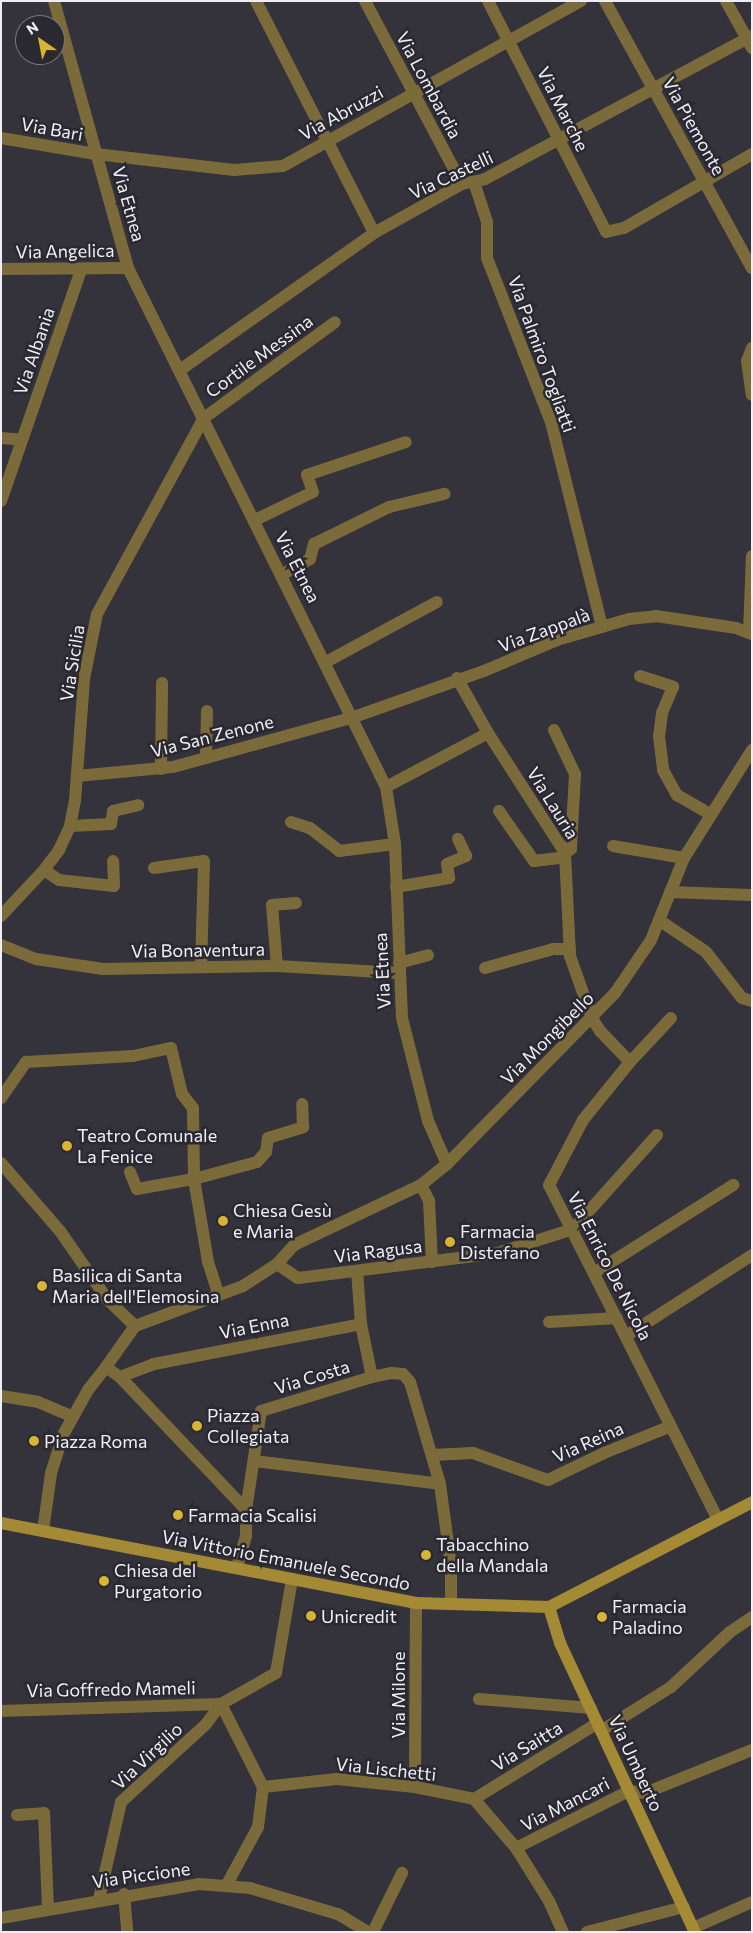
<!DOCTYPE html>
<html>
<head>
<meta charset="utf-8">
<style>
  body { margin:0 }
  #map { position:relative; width:753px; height:1933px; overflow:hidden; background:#34323b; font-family:Commissioner,sans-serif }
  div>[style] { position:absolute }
  .street>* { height:12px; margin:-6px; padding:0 6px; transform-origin:6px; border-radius:6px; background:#7c6b3a }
  .secondary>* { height:12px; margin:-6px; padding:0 6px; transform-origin:6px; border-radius:6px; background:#a58a35 }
  .dots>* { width:14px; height:14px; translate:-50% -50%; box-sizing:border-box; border:2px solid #2a2830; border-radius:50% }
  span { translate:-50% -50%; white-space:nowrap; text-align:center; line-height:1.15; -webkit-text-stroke:5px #2a2830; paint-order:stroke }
  .street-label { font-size:18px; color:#efeef4 }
  .poi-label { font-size:18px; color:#efeef4 }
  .left { translate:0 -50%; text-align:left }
  .frame { position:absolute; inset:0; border:2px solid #efeef4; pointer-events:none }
  .north { position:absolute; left:15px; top:15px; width:50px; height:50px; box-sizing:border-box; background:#2a2830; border:1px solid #79777e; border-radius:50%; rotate:327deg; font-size:14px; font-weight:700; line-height:20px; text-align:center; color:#efeef4 }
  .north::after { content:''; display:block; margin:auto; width:18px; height:22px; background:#d9b334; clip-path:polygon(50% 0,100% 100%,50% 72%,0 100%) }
</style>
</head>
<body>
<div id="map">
  <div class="street">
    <i style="left:54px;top:1px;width:277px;rotate:74.5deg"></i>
    <i style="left:128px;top:268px;width:580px;rotate:63.57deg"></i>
    <i style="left:386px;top:787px;width:58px;rotate:81deg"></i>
    <i style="left:395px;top:844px;width:174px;rotate:87.7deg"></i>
    <i style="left:402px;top:1018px;width:106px;rotate:75.8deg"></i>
    <i style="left:428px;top:1121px;width:47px;rotate:66.2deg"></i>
    <i style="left:256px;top:1px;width:260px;rotate:63deg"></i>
    <i style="left:365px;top:1px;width:207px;rotate:62.1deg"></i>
    <i style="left:488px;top:1px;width:259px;rotate:62.9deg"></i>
    <i style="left:606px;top:232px;width:18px;rotate:-13deg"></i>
    <i style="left:624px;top:228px;width:148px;rotate:-30deg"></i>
    <i style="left:605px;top:1px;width:305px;rotate:61.2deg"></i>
    <i style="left:726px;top:1px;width:54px;rotate:61deg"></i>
    <i style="left:1px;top:138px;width:96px;rotate:9.6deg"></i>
    <i style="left:96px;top:154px;width:139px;rotate:6.6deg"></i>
    <i style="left:234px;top:170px;width:49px;rotate:-4.7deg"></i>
    <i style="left:283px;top:166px;width:341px;rotate:-29deg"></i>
    <i style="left:474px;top:182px;width:42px;rotate:72deg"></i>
    <i style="left:487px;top:222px;width:36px;rotate:90deg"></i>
    <i style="left:487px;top:258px;width:176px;rotate:68.7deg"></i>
    <i style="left:551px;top:422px;width:211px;rotate:76deg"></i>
    <i style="left:1px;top:269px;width:127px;rotate:-0.5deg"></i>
    <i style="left:752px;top:348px;width:14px;rotate:111deg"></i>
    <i style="left:747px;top:361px;width:34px;rotate:82deg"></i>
    <i style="left:180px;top:370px;width:237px;rotate:-35.2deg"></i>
    <i style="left:374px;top:233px;width:101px;rotate:-29.1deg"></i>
    <i style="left:462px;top:184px;width:24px;rotate:-12deg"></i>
    <i style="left:485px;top:179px;width:303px;rotate:-28.2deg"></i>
    <i style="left:1px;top:438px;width:21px;rotate:5deg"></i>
    <i style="left:1px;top:501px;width:244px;rotate:-70.9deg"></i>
    <i style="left:255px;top:520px;width:64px;rotate:-25.8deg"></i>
    <i style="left:313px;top:492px;width:18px;rotate:-109deg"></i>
    <i style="left:307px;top:475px;width:104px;rotate:-18.4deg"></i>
    <i style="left:283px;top:574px;width:31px;rotate:-29deg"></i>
    <i style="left:310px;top:559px;width:16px;rotate:-75deg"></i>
    <i style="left:314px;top:544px;width:84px;rotate:-26.3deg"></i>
    <i style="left:389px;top:507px;width:57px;rotate:-13.3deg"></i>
    <i style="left:749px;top:633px;width:77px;rotate:-87.8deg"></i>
    <i style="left:326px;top:662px;width:126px;rotate:-28.4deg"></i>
    <i style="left:640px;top:676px;width:35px;rotate:18deg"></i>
    <i style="left:673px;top:687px;width:28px;rotate:113deg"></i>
    <i style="left:662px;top:713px;width:23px;rotate:97deg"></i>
    <i style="left:659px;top:736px;width:34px;rotate:83deg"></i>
    <i style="left:663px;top:770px;width:29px;rotate:61deg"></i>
    <i style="left:677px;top:795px;width:38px;rotate:30deg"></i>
    <i style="left:457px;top:678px;width:63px;rotate:60.6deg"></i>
    <i style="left:488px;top:733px;width:143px;rotate:57.3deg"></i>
    <i style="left:565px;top:853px;width:103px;rotate:87.2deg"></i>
    <i style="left:570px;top:956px;width:66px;rotate:70.5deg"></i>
    <i style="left:592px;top:1018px;width:15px;rotate:58deg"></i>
    <i style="left:600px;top:1031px;width:43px;rotate:45.9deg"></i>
    <i style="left:630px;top:1062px;width:75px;rotate:129deg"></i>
    <i style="left:583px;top:1120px;width:73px;rotate:117.6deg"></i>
    <i style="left:549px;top:1185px;width:375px;rotate:63.2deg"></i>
    <i style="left:554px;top:730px;width:49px;rotate:64.5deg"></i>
    <i style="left:575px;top:774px;width:75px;rotate:93.1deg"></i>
    <i style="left:571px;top:849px;width:7px;rotate:146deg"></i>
    <i style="left:206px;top:758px;width:47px;rotate:-88.8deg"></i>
    <i style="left:161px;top:769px;width:86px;rotate:-89.3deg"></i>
    <i style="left:77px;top:776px;width:96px;rotate:-5.4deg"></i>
    <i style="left:173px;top:767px;width:188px;rotate:-15.4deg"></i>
    <i style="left:354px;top:717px;width:138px;rotate:-19.5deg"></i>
    <i style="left:484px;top:671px;width:79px;rotate:-23deg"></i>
    <i style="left:557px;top:640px;width:75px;rotate:-16.3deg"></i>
    <i style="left:629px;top:619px;width:27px;rotate:-6deg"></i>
    <i style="left:656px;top:616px;width:81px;rotate:8.5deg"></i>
    <i style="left:736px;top:628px;width:17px;rotate:21deg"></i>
    <i style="left:386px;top:787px;width:115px;rotate:-27.9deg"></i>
    <i style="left:499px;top:811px;width:61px;rotate:55deg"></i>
    <i style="left:534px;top:861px;width:31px;rotate:-7deg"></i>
    <i style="left:291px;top:822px;width:20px;rotate:18deg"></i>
    <i style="left:310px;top:828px;width:37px;rotate:38deg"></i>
    <i style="left:339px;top:851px;width:56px;rotate:-7.1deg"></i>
    <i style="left:70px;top:826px;width:41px;rotate:-2.8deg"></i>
    <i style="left:111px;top:824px;width:13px;rotate:-81deg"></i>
    <i style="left:113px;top:811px;width:26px;rotate:-13deg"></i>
    <i style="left:613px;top:846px;width:72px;rotate:9.6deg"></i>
    <i style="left:154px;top:868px;width:50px;rotate:-8deg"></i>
    <i style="left:204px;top:861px;width:106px;rotate:91.6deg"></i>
    <i style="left:44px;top:870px;width:18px;rotate:34deg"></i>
    <i style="left:59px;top:880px;width:55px;rotate:6.2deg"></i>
    <i style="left:114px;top:886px;width:25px;rotate:-92deg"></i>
    <i style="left:396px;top:887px;width:54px;rotate:-9.6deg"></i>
    <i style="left:449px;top:878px;width:14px;rotate:-98deg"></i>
    <i style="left:447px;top:864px;width:21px;rotate:-23deg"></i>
    <i style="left:466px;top:856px;width:19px;rotate:-115deg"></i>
    <i style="left:670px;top:892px;width:80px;rotate:2.1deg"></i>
    <i style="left:1px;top:916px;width:63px;rotate:-46.9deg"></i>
    <i style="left:44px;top:870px;width:25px;rotate:-53deg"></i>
    <i style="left:59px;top:850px;width:26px;rotate:-65deg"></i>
    <i style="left:70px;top:826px;width:26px;rotate:-79deg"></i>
    <i style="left:75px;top:800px;width:121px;rotate:-85.7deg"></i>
    <i style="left:84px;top:679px;width:66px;rotate:-78.7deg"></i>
    <i style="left:97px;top:614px;width:223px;rotate:-61.4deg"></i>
    <i style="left:204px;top:418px;width:162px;rotate:-36.2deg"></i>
    <i style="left:659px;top:920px;width:57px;rotate:34.2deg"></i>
    <i style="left:706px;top:952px;width:58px;rotate:52deg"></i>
    <i style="left:742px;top:998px;width:10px;rotate:17deg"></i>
    <i style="left:1px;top:945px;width:38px;rotate:22deg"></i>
    <i style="left:36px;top:959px;width:68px;rotate:8.5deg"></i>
    <i style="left:103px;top:969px;width:174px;rotate:-1deg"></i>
    <i style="left:277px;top:966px;width:122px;rotate:3.3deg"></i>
    <i style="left:399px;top:963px;width:30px;rotate:-15deg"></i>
    <i style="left:277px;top:966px;width:61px;rotate:-94.7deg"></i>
    <i style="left:272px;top:905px;width:24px;rotate:-5deg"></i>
    <i style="left:485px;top:968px;width:71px;rotate:-15.6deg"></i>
    <i style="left:553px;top:949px;width:17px"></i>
    <i style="left:630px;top:1062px;width:60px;rotate:-47deg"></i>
    <i style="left:1px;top:1098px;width:44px;rotate:-55.2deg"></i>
    <i style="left:26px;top:1062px;width:107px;rotate:-3.2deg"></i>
    <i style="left:133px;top:1056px;width:39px;rotate:-12deg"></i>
    <i style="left:171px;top:1048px;width:47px;rotate:76.6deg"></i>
    <i style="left:182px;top:1094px;width:18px;rotate:52deg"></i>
    <i style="left:193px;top:1108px;width:71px;rotate:89.2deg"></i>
    <i style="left:194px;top:1179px;width:84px;rotate:80.4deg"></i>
    <i style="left:208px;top:1262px;width:35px;rotate:72deg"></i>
    <i style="left:1px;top:1163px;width:90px;rotate:49.1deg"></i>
    <i style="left:60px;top:1231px;width:83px;rotate:55.3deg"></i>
    <i style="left:107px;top:1299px;width:39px;rotate:44deg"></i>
    <i style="left:135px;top:1326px;width:50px;rotate:125.3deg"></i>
    <i style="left:130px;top:1172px;width:18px;rotate:68deg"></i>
    <i style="left:137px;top:1189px;width:58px;rotate:-10deg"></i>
    <i style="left:194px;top:1179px;width:65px;rotate:-15.1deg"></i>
    <i style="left:257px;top:1162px;width:13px;rotate:-48deg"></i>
    <i style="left:266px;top:1152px;width:14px;rotate:-82deg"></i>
    <i style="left:268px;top:1138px;width:37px;rotate:-17deg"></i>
    <i style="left:303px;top:1127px;width:23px;rotate:-92deg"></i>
    <i style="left:421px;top:1185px;width:18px;rotate:63deg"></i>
    <i style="left:429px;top:1201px;width:61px;rotate:87.2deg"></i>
    <i style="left:277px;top:1264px;width:25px;rotate:34deg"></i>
    <i style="left:298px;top:1278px;width:202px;rotate:-7.1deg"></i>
    <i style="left:498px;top:1253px;width:79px;rotate:-17.7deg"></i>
    <i style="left:573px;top:1229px;width:126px;rotate:-48.2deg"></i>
    <i style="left:357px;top:1271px;width:53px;rotate:85.7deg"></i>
    <i style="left:361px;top:1324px;width:54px;rotate:78.3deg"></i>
    <i style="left:372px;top:1377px;width:19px;rotate:-12deg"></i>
    <i style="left:391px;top:1373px;width:12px;rotate:5deg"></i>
    <i style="left:403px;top:1374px;width:11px;rotate:49deg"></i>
    <i style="left:410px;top:1382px;width:106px;rotate:73.6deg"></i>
    <i style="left:440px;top:1484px;width:82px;rotate:82.3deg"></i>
    <i style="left:451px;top:1565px;width:39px;rotate:90deg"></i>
    <i style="left:594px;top:1273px;width:165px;rotate:-32.3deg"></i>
    <i style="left:549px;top:1322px;width:68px;rotate:-3.4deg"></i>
    <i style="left:135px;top:1326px;width:115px;rotate:-20.3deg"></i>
    <i style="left:243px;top:1286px;width:40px;rotate:-32.9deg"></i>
    <i style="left:277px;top:1264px;width:25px;rotate:-48deg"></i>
    <i style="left:294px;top:1245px;width:140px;rotate:-25.3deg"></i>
    <i style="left:421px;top:1185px;width:33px;rotate:-39deg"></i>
    <i style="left:447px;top:1164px;width:240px;rotate:-45.5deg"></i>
    <i style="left:615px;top:993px;width:64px;rotate:-55.8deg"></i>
    <i style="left:651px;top:940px;width:88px;rotate:-68.1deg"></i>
    <i style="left:684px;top:858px;width:128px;rotate:-57.8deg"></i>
    <i style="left:626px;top:1336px;width:150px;rotate:-32.7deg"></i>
    <i style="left:120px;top:1377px;width:36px;rotate:-21deg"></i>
    <i style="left:154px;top:1364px;width:211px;rotate:-10.9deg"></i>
    <i style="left:1px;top:1396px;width:37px;rotate:9deg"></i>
    <i style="left:38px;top:1402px;width:38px;rotate:23deg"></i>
    <i style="left:432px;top:1455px;width:41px;rotate:-2.8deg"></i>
    <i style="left:473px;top:1453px;width:80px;rotate:19.8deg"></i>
    <i style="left:548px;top:1480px;width:62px;rotate:-25.7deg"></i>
    <i style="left:604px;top:1453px;width:72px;rotate:-21.9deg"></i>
    <i style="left:254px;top:1461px;width:187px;rotate:7deg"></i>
    <i style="left:246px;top:1510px;width:100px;rotate:-81.4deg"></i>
    <i style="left:261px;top:1411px;width:116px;rotate:-17deg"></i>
    <i style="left:43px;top:1531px;width:59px;rotate:-82.1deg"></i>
    <i style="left:51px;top:1473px;width:40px;rotate:-72deg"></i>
    <i style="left:63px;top:1435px;width:51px;rotate:-60.9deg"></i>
    <i style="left:88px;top:1390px;width:29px;rotate:-52deg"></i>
    <i style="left:106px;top:1367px;width:17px;rotate:36deg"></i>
    <i style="left:120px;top:1377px;width:183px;rotate:46.5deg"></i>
    <i style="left:246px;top:1510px;width:26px;rotate:90deg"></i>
    <i style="left:246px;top:1536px;width:33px;rotate:106deg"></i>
    <i style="left:479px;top:1699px;width:112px;rotate:4.6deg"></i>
    <i style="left:221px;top:1704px;width:93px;rotate:63.2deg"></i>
    <i style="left:1px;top:1711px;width:220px;rotate:-1.8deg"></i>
    <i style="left:601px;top:1731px;width:83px;rotate:-32.2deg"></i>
    <i style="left:671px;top:1687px;width:81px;rotate:-43deg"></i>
    <i style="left:730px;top:1632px;width:27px;rotate:-34deg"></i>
    <i style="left:263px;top:1787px;width:74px;rotate:-6.2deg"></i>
    <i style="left:337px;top:1779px;width:78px;rotate:5.9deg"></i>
    <i style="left:415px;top:1787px;width:60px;rotate:11.5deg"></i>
    <i style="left:415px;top:1787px;width:184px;rotate:-89.7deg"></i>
    <i style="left:474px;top:1799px;width:65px;rotate:49.4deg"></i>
    <i style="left:516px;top:1848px;width:62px;rotate:58.1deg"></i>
    <i style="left:549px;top:1901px;width:34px;rotate:66deg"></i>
    <i style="left:474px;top:1799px;width:145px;rotate:-31.5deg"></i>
    <i style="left:17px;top:1815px;width:27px;rotate:-4deg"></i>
    <i style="left:44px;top:1813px;width:94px;rotate:87.6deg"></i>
    <i style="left:516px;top:1848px;width:127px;rotate:-26.8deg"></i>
    <i style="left:629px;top:1791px;width:16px;rotate:7deg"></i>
    <i style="left:645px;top:1793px;width:115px;rotate:-21.9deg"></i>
    <i style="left:226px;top:1886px;width:67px;rotate:-61.5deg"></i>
    <i style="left:258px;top:1827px;width:40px;rotate:-82.9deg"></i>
    <i style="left:124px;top:1894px;width:38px;rotate:85deg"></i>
    <i style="left:99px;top:1899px;width:99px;rotate:-77.2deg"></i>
    <i style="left:121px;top:1802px;width:115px;rotate:-42.5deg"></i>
    <i style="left:206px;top:1724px;width:25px;rotate:-53deg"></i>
    <i style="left:221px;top:1704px;width:63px;rotate:-29.4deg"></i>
    <i style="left:276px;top:1673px;width:95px;rotate:-80.3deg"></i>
    <i style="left:1px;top:1918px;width:201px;rotate:-9.7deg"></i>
    <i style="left:199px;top:1884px;width:51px;rotate:4.5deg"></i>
    <i style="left:250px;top:1888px;width:92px;rotate:16.5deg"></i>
    <i style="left:338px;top:1914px;width:35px;rotate:31deg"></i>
    <i style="left:693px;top:1928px;width:64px;rotate:-23.8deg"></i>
    <i style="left:373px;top:1932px;width:66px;rotate:-63.8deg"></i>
    <i style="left:587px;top:1932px;width:100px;rotate:-14.5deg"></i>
  </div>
  <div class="secondary">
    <i style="left:1px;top:1523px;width:423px;rotate:10.9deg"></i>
    <i style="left:416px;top:1603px;width:133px;rotate:1.7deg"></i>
    <i style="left:549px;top:1607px;width:229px;rotate:-27.3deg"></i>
    <i style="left:549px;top:1607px;width:38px;rotate:73deg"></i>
    <i style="left:560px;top:1643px;width:319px;rotate:65deg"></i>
  </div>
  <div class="dots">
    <i style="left:67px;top:1146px;background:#d9b334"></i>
    <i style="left:223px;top:1221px;background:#d9b334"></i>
    <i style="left:450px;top:1242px;background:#d9b334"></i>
    <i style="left:42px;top:1286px;background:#d9b334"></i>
    <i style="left:197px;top:1426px;background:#d9b334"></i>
    <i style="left:34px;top:1441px;background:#d9b334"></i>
    <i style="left:178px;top:1515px;background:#d9b334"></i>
    <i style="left:426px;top:1555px;background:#d9b334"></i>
    <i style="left:104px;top:1581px;background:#d9b334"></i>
    <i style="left:311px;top:1616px;background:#d9b334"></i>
    <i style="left:602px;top:1617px;background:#d9b334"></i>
  </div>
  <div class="street-label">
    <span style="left:429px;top:85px;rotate:62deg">Via Lombardia</span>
    <span style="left:563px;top:109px;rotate:63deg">Via Marche</span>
    <span style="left:341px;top:113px;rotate:-29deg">Via Abruzzi</span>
    <span style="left:694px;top:126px;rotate:61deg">Via Piemonte</span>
    <span style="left:52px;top:129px;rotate:10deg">Via Bari</span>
    <span style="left:451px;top:175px;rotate:-25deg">Via Castelli</span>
    <span style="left:129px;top:204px;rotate:74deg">Via Etnea</span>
    <span style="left:65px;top:251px;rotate:-1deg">Via Angelica</span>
    <span style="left:34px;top:351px;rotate:-71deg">Via Albania</span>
    <span style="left:542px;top:354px;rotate:70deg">Via Palmiro Togliatti</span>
    <span style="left:259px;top:356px;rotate:-36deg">Cortile Messina</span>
    <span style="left:298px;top:567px;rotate:63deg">Via Etnea</span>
    <span style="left:544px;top:630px;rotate:-20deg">Via Zappalà</span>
    <span style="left:72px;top:663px;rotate:-81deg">Via Sicilia</span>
    <span style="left:212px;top:736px;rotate:-14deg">Via San Zenone</span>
    <span style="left:553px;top:803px;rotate:58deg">Via Lauria</span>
    <span style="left:198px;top:950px;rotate:-1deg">Via Bonaventura</span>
    <span style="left:382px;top:971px;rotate:-93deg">Via Etnea</span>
    <span style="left:547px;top:1038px;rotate:-45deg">Via Mongibello</span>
    <span style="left:378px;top:1251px;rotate:-7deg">Via Ragusa</span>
    <span style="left:610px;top:1266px;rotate:63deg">Via Enrico De Nicola</span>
    <span style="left:254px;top:1326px;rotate:-11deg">Via Enna</span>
    <span style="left:312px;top:1377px;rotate:-17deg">Via Costa</span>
    <span style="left:588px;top:1442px;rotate:-24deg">Via Reina</span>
    <span style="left:286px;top:1560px;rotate:11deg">Via Vittorio Emanuele Secondo</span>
    <span style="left:111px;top:1689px;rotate:-1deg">Via Goffredo Mameli</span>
    <span style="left:398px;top:1695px;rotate:-90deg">Via Milone</span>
    <span style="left:527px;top:1746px;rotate:-31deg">Via Saitta</span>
    <span style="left:147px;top:1756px;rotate:-43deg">Via Virgilio</span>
    <span style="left:636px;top:1763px;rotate:65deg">Via Umberto</span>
    <span style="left:386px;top:1769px;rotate:6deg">Via Lischetti</span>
    <span style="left:565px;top:1804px;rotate:-27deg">Via Mancari</span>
    <span style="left:141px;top:1875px;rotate:-8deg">Via Piccione</span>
  </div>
  <div class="poi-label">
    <span class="left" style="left:77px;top:1146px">Teatro Comunale<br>La Fenice</span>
    <span class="left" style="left:233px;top:1221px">Chiesa Gesù<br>e Maria</span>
    <span class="left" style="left:460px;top:1242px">Farmacia<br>Distefano</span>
    <span class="left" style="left:52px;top:1286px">Basilica di Santa<br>Maria dell'Elemosina</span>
    <span class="left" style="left:207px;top:1426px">Piazza<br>Collegiata</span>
    <span class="left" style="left:44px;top:1441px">Piazza Roma</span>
    <span class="left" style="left:188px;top:1515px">Farmacia Scalisi</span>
    <span class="left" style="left:436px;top:1555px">Tabacchino<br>della Mandala</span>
    <span class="left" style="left:114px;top:1581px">Chiesa del<br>Purgatorio</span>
    <span class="left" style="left:612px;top:1617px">Farmacia<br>Paladino</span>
    <span class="left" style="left:321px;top:1616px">Unicredit</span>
  </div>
  <div class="frame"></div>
  <div class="north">N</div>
</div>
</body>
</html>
